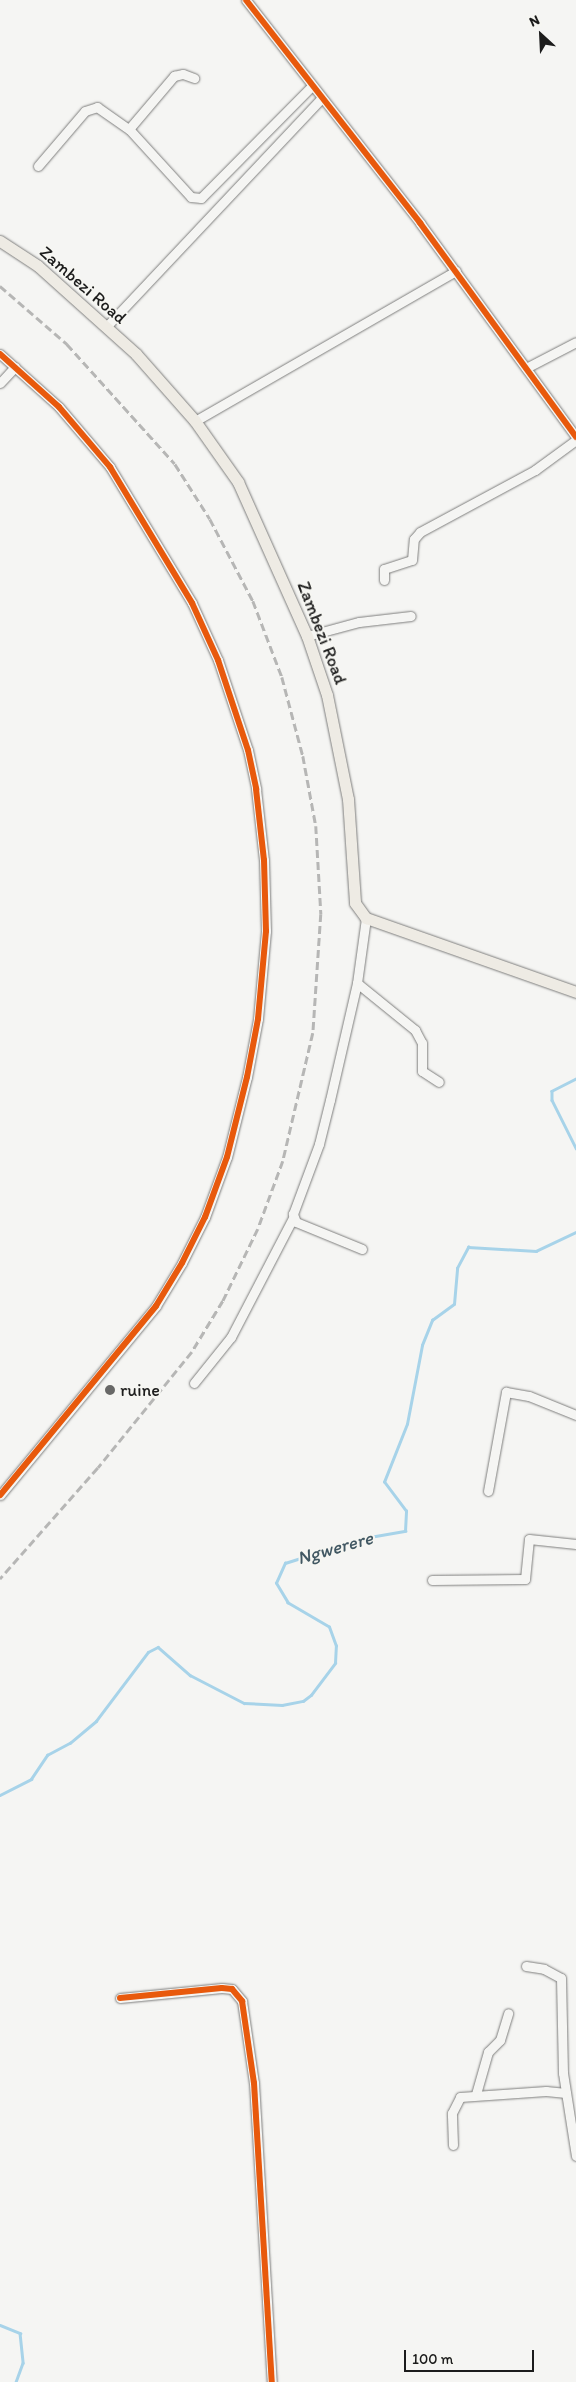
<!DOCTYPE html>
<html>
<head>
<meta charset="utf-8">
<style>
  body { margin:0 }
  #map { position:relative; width:576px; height:2382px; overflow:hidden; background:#f5f5f3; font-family:Itim,sans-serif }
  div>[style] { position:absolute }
  .stream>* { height:2.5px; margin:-1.25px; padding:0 1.25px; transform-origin:1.25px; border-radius:1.25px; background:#a7d3e9 }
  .roads { filter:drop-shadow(0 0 1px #7e7e7d) drop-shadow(0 0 1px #7e7e7d) }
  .minor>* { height:9px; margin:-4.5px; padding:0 4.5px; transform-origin:4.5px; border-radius:4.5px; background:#f5f5f3 }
  .major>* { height:11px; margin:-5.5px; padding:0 5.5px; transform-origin:5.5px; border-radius:5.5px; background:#eeebe4 }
  .rail>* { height:2.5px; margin-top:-1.25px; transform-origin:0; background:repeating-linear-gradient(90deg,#b6b6b5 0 8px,transparent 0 12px) }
  .cycleway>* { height:6px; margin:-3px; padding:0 3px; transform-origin:3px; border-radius:3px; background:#e8590c }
  .dots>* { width:14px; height:14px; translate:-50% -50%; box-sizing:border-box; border:2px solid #f6f6f2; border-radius:50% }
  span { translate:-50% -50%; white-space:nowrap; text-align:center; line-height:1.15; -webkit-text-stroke:4px #f6f6f2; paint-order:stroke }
  .street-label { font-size:18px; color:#1c1c1c }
  .poi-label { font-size:18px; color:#1c1c1c }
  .left { translate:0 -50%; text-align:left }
  .water-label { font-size:19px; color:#415762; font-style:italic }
  .north { position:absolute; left:516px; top:10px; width:50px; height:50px; -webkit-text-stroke:4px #f6f6f2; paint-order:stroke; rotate:335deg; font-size:14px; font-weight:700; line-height:20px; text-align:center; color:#1c1c1c }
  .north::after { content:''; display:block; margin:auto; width:18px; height:22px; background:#1c1c1c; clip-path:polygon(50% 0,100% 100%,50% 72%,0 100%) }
  .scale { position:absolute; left:404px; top:2350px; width:130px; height:22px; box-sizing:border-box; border:2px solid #1c1c1c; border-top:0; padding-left:6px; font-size:15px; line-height:18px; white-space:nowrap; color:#1c1c1c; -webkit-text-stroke:4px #f6f6f2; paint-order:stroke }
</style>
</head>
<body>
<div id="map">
  <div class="stream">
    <i style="left:576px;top:1079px;width:27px;rotate:153deg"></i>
    <i style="left:552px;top:1091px;width:9px;rotate:90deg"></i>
    <i style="left:552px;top:1100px;width:54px;rotate:63.4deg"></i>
    <i style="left:0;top:1795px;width:35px;rotate:-27deg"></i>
    <i style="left:31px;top:1779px;width:29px;rotate:-56deg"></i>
    <i style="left:47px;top:1755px;width:26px;rotate:-28deg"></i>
    <i style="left:70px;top:1743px;width:34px;rotate:-40deg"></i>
    <i style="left:96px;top:1721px;width:86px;rotate:-53deg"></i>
    <i style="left:148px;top:1652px;width:11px;rotate:-27deg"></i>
    <i style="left:158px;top:1647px;width:43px;rotate:41.2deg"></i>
    <i style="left:190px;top:1675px;width:61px;rotate:27.4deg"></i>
    <i style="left:244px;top:1703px;width:38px;rotate:3deg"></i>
    <i style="left:282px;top:1705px;width:21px;rotate:-11deg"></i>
    <i style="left:303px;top:1701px;width:10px;rotate:-37deg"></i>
    <i style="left:311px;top:1695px;width:40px;rotate:-53deg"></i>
    <i style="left:335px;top:1663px;width:17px;rotate:-87deg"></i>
    <i style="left:336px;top:1646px;width:20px;rotate:-110deg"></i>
    <i style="left:329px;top:1627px;width:48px;rotate:-149.7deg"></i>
    <i style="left:288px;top:1603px;width:23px;rotate:-121deg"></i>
    <i style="left:276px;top:1583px;width:22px;rotate:-66deg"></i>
    <i style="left:285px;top:1563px;width:83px;rotate:-17.6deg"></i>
    <i style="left:364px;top:1538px;width:42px;rotate:-9.7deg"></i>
    <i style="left:405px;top:1531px;width:20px;rotate:-87deg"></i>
    <i style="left:406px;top:1511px;width:36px;rotate:-127deg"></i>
    <i style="left:384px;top:1482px;width:62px;rotate:-68.4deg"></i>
    <i style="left:407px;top:1424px;width:80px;rotate:-79.2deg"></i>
    <i style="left:422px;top:1345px;width:27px;rotate:-68deg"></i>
    <i style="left:432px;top:1320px;width:27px;rotate:-36deg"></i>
    <i style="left:454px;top:1304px;width:36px;rotate:-85deg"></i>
    <i style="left:457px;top:1268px;width:24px;rotate:-62deg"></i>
    <i style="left:468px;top:1247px;width:68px;rotate:3.4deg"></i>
    <i style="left:536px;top:1251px;width:44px;rotate:-25.4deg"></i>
    <i style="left:0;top:2325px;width:22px;rotate:22deg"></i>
    <i style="left:20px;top:2333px;width:30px;rotate:84deg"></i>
    <i style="left:23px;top:2363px;width:20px;rotate:110deg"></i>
  </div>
  <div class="roads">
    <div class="minor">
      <i style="left:246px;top:0;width:283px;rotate:52deg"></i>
      <i style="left:420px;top:223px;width:265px;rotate:53.9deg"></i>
      <i style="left:129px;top:129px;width:70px;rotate:-49.7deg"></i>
      <i style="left:174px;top:76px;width:9px;rotate:-13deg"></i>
      <i style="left:183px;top:74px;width:12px;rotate:20deg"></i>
      <i style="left:38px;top:166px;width:72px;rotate:-49.5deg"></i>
      <i style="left:85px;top:111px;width:13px;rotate:-18deg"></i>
      <i style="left:97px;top:107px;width:39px;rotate:35deg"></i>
      <i style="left:129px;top:129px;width:92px;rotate:47.6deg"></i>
      <i style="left:191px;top:197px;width:10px;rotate:6deg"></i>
      <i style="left:201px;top:198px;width:156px;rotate:-45.3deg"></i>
      <i style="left:106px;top:327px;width:313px;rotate:-46.7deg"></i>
      <i style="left:0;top:354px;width:79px;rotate:41.9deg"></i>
      <i style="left:59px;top:407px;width:79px;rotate:49.6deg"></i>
      <i style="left:110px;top:467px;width:159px;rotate:58.9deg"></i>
      <i style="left:192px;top:603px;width:63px;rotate:65.5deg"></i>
      <i style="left:218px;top:660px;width:95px;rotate:71.6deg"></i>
      <i style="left:248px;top:750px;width:40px;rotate:78deg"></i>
      <i style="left:256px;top:789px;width:71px;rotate:83.6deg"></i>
      <i style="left:264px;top:860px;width:71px;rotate:88.4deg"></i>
      <i style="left:266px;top:931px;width:88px;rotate:95.2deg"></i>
      <i style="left:258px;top:1019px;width:59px;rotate:100.7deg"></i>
      <i style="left:247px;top:1077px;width:82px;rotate:104deg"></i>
      <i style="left:227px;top:1157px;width:64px;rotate:110.1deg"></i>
      <i style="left:205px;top:1217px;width:51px;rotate:116.6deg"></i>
      <i style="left:182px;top:1263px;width:50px;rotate:121.2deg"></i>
      <i style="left:156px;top:1306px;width:245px;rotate:129.5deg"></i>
      <i style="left:526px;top:368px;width:56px;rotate:-27.5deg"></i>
      <i style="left:0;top:383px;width:22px;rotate:-47deg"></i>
      <i style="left:195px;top:421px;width:301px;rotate:-29.9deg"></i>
      <i style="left:384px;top:580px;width:11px;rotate:-90deg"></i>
      <i style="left:384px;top:569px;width:29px;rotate:-18deg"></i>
      <i style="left:412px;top:560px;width:21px;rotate:-85deg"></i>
      <i style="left:414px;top:539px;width:9px;rotate:-49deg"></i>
      <i style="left:420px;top:532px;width:131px;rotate:-28.3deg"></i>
      <i style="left:535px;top:470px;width:51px;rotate:-36.2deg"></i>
      <i style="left:307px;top:636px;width:54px;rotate:-15.1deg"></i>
      <i style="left:359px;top:622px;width:52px;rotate:-6.6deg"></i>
      <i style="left:357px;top:983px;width:75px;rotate:39deg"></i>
      <i style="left:415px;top:1030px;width:15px;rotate:62deg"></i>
      <i style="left:422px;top:1043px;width:28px;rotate:90deg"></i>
      <i style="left:422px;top:1071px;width:20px;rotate:33deg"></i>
      <i style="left:362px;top:1249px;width:71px;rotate:-157.8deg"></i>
      <i style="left:296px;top:1222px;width:9px;rotate:-111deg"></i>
      <i style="left:293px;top:1214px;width:75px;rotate:-69.6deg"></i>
      <i style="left:319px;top:1144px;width:45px;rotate:-76deg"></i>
      <i style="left:330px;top:1100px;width:120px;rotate:-77deg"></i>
      <i style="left:357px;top:983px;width:66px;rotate:-82.1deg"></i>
      <i style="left:194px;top:1383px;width:59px;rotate:-51.2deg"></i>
      <i style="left:231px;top:1337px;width:134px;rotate:-62.5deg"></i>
      <i style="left:488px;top:1491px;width:101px;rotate:-79.7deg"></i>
      <i style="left:506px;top:1392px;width:23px;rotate:10deg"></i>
      <i style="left:529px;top:1396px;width:51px;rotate:22deg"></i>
      <i style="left:432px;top:1580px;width:93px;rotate:-0.6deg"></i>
      <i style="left:525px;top:1579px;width:40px;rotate:-84.3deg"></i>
      <i style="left:529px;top:1539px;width:47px;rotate:6.1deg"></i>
      <i style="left:526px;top:1966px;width:18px;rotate:9deg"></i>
      <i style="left:544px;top:1969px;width:19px;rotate:28deg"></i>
      <i style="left:561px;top:1978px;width:95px;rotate:88.8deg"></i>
      <i style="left:563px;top:2073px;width:84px;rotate:81.1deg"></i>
      <i style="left:120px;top:1998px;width:102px;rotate:-5.6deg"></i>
      <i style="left:222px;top:1988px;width:10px;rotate:6deg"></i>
      <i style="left:232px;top:1989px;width:16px;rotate:50deg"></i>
      <i style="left:242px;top:2001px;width:83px;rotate:81.7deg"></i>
      <i style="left:254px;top:2083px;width:300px;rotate:86.6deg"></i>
      <i style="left:476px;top:2094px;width:44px;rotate:-74.1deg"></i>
      <i style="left:488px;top:2052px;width:17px;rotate:-45deg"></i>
      <i style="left:500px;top:2040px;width:28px;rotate:-73deg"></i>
      <i style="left:453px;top:2145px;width:32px;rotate:-92deg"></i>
      <i style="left:452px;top:2113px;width:18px;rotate:-63deg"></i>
      <i style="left:460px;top:2097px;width:86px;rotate:-4deg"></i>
      <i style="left:546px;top:2091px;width:20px;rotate:6deg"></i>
    </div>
    <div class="major">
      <i style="left:0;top:241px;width:45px;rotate:33.3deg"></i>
      <i style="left:38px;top:266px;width:132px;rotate:41.9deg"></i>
      <i style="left:136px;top:354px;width:89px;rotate:48.6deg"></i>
      <i style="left:195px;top:421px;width:75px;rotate:54.8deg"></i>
      <i style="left:238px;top:482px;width:169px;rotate:65.9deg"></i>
      <i style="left:307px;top:636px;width:62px;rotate:71.3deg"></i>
      <i style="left:327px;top:695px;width:106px;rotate:78.6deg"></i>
      <i style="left:348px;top:799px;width:104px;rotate:86.1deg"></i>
      <i style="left:355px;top:903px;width:19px;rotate:54deg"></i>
      <i style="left:366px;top:918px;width:223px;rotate:19.4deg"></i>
    </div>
  </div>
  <div class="rail">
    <i style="left:0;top:286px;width:89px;rotate:40.9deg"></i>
    <i style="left:67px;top:344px;width:161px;rotate:48deg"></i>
    <i style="left:175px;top:464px;width:65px;rotate:57.5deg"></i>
    <i style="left:210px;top:519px;width:93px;rotate:62.3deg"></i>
    <i style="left:253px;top:601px;width:81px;rotate:69.1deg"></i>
    <i style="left:282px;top:677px;width:82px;rotate:75.1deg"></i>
    <i style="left:303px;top:756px;width:71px;rotate:79.5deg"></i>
    <i style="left:316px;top:826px;width:88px;rotate:86.7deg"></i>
    <i style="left:321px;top:914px;width:119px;rotate:93.8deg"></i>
    <i style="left:313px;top:1033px;width:131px;rotate:103.2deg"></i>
    <i style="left:283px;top:1161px;width:72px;rotate:110.2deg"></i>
    <i style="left:258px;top:1229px;width:80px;rotate:115.9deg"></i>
    <i style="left:223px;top:1301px;width:60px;rotate:121.3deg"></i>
    <i style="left:192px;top:1352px;width:149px;rotate:129deg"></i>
    <i style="left:98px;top:1468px;width:148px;rotate:131.4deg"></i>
  </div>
  <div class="cycleway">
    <i style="left:246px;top:0;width:283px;rotate:52deg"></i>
    <i style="left:420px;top:223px;width:265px;rotate:53.9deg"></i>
    <i style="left:0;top:354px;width:79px;rotate:41.9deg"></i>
    <i style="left:59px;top:407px;width:79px;rotate:49.6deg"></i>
    <i style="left:110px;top:467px;width:159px;rotate:58.9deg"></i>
    <i style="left:192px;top:603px;width:63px;rotate:65.5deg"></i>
    <i style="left:218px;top:660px;width:95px;rotate:71.6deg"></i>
    <i style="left:248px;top:750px;width:40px;rotate:78deg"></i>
    <i style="left:256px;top:789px;width:71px;rotate:83.6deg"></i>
    <i style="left:264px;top:860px;width:71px;rotate:88.4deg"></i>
    <i style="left:266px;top:931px;width:88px;rotate:95.2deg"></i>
    <i style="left:258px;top:1019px;width:59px;rotate:100.7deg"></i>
    <i style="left:247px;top:1077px;width:82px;rotate:104deg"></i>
    <i style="left:227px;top:1157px;width:64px;rotate:110.1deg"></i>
    <i style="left:205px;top:1217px;width:51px;rotate:116.6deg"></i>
    <i style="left:182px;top:1263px;width:50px;rotate:121.2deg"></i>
    <i style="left:156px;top:1306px;width:245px;rotate:129.5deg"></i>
    <i style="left:120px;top:1998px;width:102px;rotate:-5.6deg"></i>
    <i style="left:222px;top:1988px;width:10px;rotate:6deg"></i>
    <i style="left:232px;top:1989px;width:16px;rotate:50deg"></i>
    <i style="left:242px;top:2001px;width:83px;rotate:81.7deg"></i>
    <i style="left:254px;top:2083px;width:300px;rotate:86.6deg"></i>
  </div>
  <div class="dots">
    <i style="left:110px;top:1390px;background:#686867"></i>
  </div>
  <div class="street-label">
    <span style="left:83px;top:285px;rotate:41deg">Zambezi Road</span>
    <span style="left:322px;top:633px;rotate:69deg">Zambezi Road</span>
  </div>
  <div class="poi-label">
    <span class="left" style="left:120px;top:1390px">ruine</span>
  </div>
  <div class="water-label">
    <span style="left:335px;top:1548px;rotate:-16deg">Ngwerere</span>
  </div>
  <div class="north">N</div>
  <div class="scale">100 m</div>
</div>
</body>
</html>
